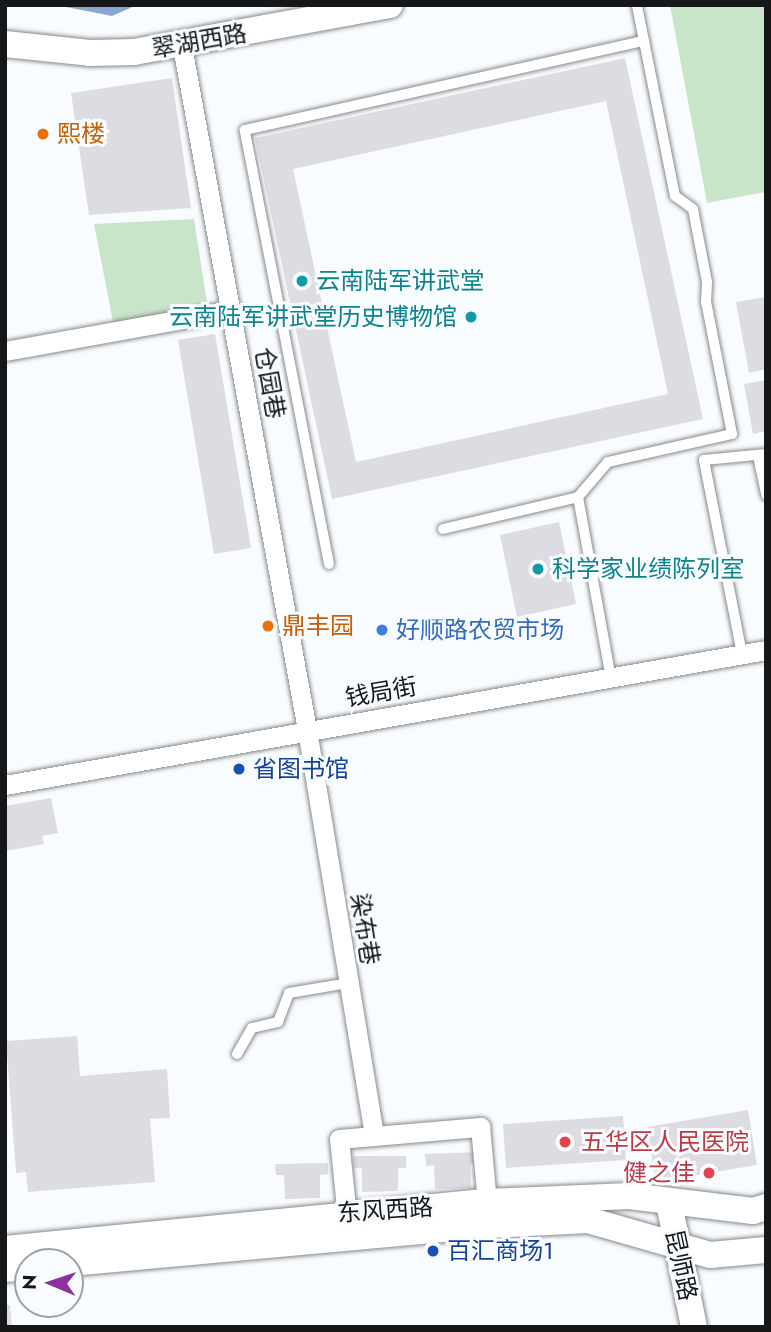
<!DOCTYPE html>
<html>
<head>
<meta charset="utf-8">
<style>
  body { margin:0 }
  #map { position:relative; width:771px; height:1332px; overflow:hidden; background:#f9fcff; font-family:Jost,"Noto Sans SC",sans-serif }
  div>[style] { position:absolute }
  .green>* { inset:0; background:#c9e5c9 }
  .water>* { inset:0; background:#8ca6d2 }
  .building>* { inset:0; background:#dcdce2 }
  .roads { filter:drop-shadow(0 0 2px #868a8e) drop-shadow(0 0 2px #868a8e) }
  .lane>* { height:10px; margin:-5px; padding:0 5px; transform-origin:5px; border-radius:5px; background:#fff }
  .street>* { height:19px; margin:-9.5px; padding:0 9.5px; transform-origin:9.5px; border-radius:9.5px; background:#fff }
  .secondary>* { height:26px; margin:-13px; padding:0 13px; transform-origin:13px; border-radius:13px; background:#fff }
  .dots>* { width:19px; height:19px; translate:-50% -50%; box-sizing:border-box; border:4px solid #f9fcff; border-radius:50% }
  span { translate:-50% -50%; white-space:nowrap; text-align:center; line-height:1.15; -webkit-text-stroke:6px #f9fcff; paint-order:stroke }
  .street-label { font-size:24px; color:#161719 }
  .food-label { font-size:24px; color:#c56008 }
  .left { translate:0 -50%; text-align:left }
  .culture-label { font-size:24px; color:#0d838f }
  .right { translate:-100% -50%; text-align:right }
  .shop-label { font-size:24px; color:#366cbe }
  .transit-label { font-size:24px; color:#164399 }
  .health-label { font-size:24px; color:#be3a42 }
  .frame { position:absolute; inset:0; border:7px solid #161719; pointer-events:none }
  .north { position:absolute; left:14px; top:1248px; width:70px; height:70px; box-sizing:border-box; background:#f9fcff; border:2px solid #9ea0a3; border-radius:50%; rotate:272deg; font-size:19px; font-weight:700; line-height:28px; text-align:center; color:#161719 }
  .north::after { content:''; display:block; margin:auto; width:24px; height:32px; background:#8d319c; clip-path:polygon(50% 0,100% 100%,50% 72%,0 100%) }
</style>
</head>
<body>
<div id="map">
  <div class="green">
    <i style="clip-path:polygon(670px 5px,766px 5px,766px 192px,707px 203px)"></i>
    <i style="clip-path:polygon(194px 219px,208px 309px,114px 327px,94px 224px)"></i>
  </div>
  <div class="water">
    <i style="clip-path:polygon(56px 5px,137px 5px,112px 16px)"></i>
  </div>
  <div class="building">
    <i style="clip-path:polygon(evenodd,625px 58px,703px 419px,332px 499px,255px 138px,625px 58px,606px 101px,668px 394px,356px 462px,293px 169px,606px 101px)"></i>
    <i style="clip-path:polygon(172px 78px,191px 208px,89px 215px,71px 93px)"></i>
    <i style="clip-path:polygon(766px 297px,766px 369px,749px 373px,736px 302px)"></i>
    <i style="clip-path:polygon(215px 334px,251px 548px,214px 554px,178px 340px)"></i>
    <i style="clip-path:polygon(766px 380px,766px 431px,753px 434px,744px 384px)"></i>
    <i style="clip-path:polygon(559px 522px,576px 604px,517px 617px,500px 535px)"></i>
    <i style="clip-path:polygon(51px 798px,58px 833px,42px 836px,44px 844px,5px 851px,5px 806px)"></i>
    <i style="clip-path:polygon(77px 1036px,80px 1076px,167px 1069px,170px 1118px,150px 1119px,155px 1182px,28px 1192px,26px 1172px,16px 1173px,6px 1041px)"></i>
    <i style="clip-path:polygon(748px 1110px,757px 1165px,656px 1182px,647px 1127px)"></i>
    <i style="clip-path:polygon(623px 1116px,626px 1160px,506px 1168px,503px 1124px)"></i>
    <i style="clip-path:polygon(478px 1152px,478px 1163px,470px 1164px,471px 1188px,435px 1189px,434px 1165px,426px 1166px,425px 1154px)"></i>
    <i style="clip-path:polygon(353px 1156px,406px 1156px,406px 1168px,398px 1168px,398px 1191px,362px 1192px,362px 1168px,354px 1168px)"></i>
    <i style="clip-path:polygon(328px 1163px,328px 1174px,320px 1175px,320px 1198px,285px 1199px,284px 1175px,276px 1175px,275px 1164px)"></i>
    <i style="clip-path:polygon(5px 1305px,10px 1305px,12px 1327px,5px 1327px)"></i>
  </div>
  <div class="roads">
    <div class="lane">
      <i style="left:758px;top:456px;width:40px;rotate:78deg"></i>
      <i style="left:578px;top:497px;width:184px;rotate:79.7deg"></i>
      <i style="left:443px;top:529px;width:139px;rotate:-13.3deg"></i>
      <i style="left:578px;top:497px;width:46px;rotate:-49.4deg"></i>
      <i style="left:608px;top:462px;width:127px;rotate:-12.7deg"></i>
      <i style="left:732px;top:434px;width:135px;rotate:-101.1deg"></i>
      <i style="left:706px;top:302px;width:20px;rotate:-87deg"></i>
      <i style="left:707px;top:282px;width:74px;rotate:-100.9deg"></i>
      <i style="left:693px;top:209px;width:22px;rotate:-144deg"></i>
      <i style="left:675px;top:196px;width:195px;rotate:-101.3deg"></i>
      <i style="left:329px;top:564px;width:442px;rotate:-101deg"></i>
      <i style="left:245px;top:130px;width:409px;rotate:-12.6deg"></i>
      <i style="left:742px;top:654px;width:198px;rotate:-101.1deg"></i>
      <i style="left:704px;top:460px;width:62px;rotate:-5.5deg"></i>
      <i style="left:237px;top:1054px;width:30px;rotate:-60deg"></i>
      <i style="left:252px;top:1028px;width:27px;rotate:-13deg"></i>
      <i style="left:278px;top:1022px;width:31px;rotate:-69deg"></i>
      <i style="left:289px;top:993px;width:61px;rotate:-9.5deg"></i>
    </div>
    <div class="street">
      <i style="left:182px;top:46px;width:695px;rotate:79.64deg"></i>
      <i style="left:307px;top:730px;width:411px;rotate:80.6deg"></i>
      <i style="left:5px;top:351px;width:231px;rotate:-10.2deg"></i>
      <i style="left:5px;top:785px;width:773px;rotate:-10.06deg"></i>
      <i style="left:348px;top:1227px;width:88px;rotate:-95.8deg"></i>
      <i style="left:339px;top:1139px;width:142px;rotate:-4.9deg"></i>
      <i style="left:480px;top:1127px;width:86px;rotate:84.7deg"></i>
    </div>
    <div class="secondary">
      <i style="left:5px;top:44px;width:85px;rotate:6deg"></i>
      <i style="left:90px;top:53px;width:44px;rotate:-1.3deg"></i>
      <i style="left:134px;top:52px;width:260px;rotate:-10.4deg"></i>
      <i style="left:669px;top:1203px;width:126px;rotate:78.6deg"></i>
      <i style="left:5px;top:1249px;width:484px;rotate:-5.6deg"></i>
      <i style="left:487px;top:1202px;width:142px;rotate:-2.4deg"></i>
      <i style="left:629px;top:1196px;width:125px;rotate:6.9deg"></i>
      <i style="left:753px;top:1211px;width:14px;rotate:-17deg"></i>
      <i style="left:70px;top:1263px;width:421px;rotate:-5.2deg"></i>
      <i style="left:489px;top:1225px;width:99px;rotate:-2.9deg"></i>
      <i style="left:588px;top:1220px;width:127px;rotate:16deg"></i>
      <i style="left:710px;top:1255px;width:56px;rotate:-5.1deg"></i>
      <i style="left:5px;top:1269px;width:23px;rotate:-5deg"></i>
    </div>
  </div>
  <div class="dots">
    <i style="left:43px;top:134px;background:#e8710a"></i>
    <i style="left:302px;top:281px;background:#0f9aa8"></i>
    <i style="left:471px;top:317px;background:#0f9aa8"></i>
    <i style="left:538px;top:569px;background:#0f9aa8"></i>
    <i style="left:268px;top:626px;background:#e8710a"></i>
    <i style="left:382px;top:630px;background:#3f7fe0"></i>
    <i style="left:239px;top:769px;background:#1a4fb4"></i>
    <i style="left:565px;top:1142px;background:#e0444e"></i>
    <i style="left:709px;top:1173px;background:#e0444e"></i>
    <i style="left:433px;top:1251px;background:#1a4fb4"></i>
  </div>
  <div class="street-label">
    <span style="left:199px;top:41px;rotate:-10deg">翠湖西路</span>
    <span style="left:270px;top:383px;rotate:80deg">仓园巷</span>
    <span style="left:381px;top:692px;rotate:-10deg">钱局街</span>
    <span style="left:365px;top:929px;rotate:81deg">染布巷</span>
    <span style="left:385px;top:1210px;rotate:-4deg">东风西路</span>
    <span style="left:681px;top:1265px;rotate:78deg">昆师路</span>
  </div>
  <div class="food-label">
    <span class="left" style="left:57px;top:134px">熙楼</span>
    <span class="left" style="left:282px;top:626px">鼎丰园</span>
  </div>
  <div class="culture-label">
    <span class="left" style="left:316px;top:281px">云南陆军讲武堂</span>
    <span class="right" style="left:457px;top:317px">云南陆军讲武堂历史博物馆</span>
    <span class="left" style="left:552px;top:569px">科学家业绩陈列室</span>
  </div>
  <div class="shop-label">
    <span class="left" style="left:396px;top:630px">好顺路农贸市场</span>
  </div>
  <div class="transit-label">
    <span class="left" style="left:253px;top:769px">省图书馆</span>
    <span class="left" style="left:447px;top:1251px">百汇商场1</span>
  </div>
  <div class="health-label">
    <span class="left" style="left:581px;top:1142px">五华区人民医院</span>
    <span class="right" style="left:695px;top:1173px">健之佳</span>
  </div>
  <div class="frame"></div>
  <div class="north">N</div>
</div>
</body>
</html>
